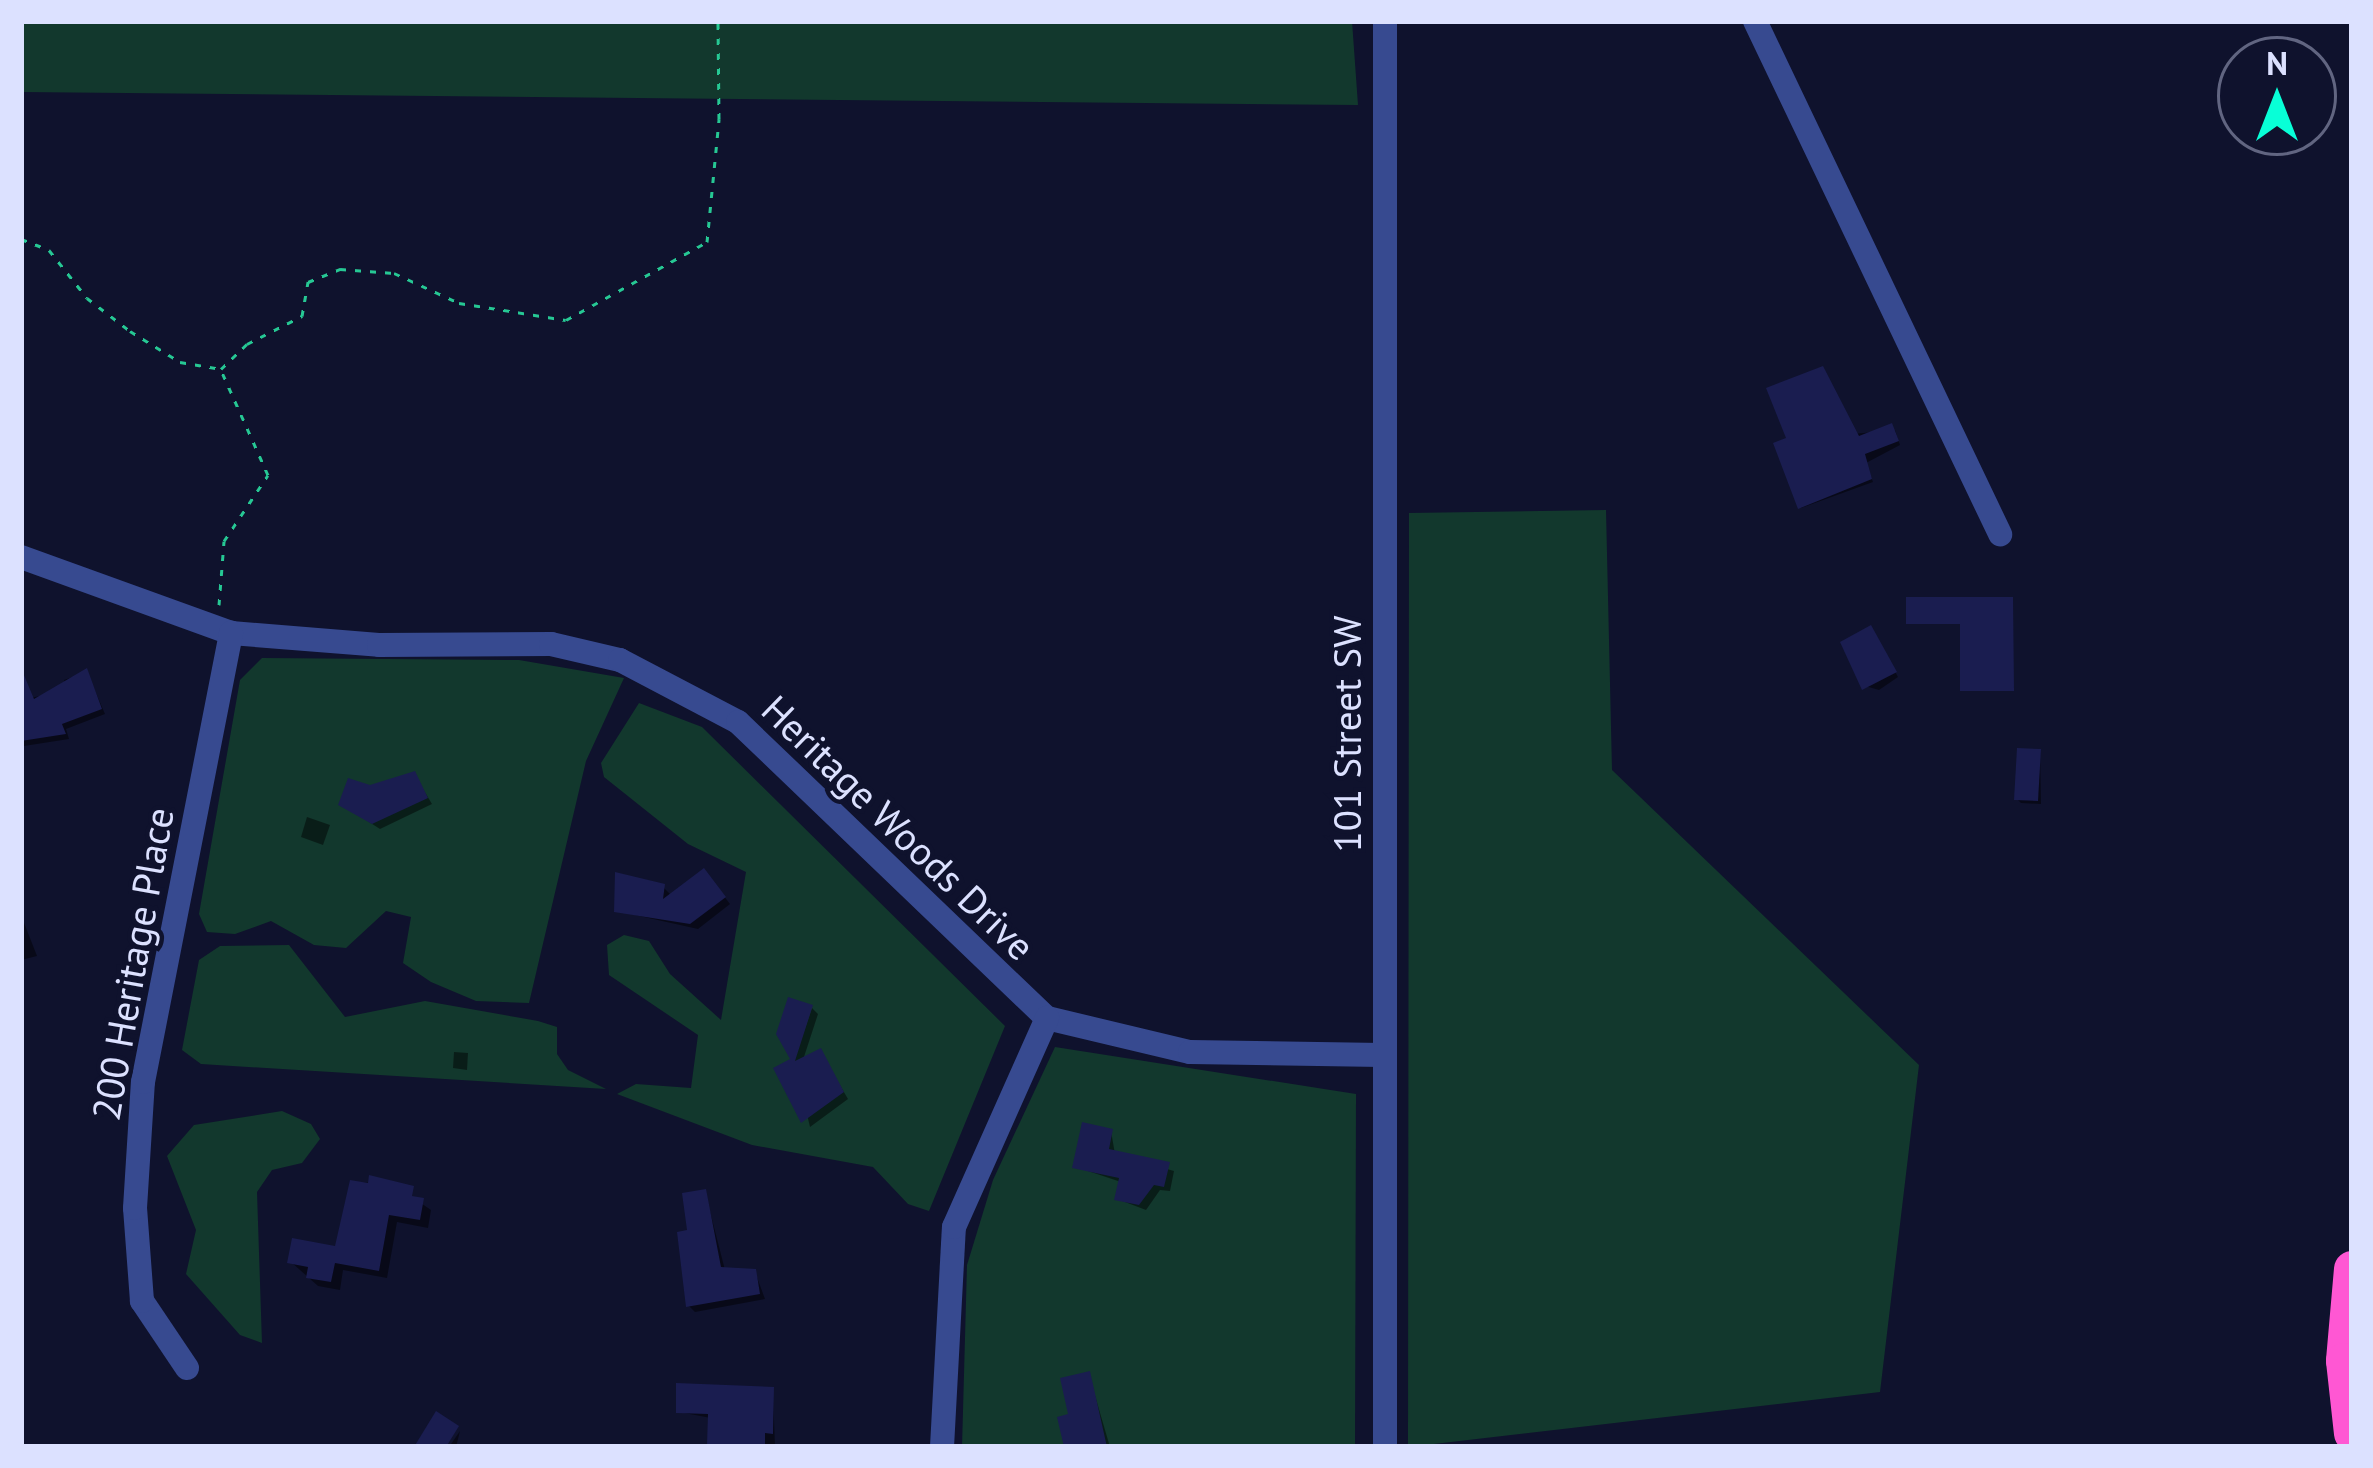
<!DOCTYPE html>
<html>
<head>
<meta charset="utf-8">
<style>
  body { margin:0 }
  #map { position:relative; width:2373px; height:1468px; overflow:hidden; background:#0f122d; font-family:"PT Sans",sans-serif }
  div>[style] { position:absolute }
  .green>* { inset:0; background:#12382d }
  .shadow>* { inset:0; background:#0007 }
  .building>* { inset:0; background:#1a1d50 }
  .path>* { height:3px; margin-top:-1.5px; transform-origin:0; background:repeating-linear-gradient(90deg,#26c894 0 6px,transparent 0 15px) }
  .minor>* { height:24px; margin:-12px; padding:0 12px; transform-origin:12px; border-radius:12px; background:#374a90 }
  .highway>* { height:36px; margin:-18px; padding:0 18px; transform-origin:18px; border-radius:18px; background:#ff57d3 }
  span { translate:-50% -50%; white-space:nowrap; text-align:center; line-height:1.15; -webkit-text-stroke:9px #0f122d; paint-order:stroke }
  .street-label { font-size:39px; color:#dce1ff }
  .frame { position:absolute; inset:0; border:24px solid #dce1ff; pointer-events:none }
  .north { position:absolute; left:2217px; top:36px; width:120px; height:120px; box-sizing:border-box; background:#0f122d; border:3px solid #616581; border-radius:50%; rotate:0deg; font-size:33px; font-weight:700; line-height:48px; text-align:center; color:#dce1ff }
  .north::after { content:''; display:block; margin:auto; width:42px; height:54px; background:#08ffd7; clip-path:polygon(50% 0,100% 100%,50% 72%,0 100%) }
</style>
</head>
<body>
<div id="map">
  <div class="green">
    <i style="clip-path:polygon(21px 21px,1352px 21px,1358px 105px,21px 92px)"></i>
    <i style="clip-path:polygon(1606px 510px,1612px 770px,1919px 1065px,1880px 1392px,1408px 1447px,1409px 513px)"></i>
    <i style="clip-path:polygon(262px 658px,519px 660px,624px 678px,586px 761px,529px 1003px,476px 1001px,431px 982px,403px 963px,411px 917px,386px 911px,346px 948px,314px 945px,271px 921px,235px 934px,207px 932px,199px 914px,240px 680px)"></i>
    <i style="clip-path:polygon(639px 703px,702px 727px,1005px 1026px,929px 1211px,908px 1204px,873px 1167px,752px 1145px,617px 1094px,636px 1084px,691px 1088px,698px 1035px,609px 975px,607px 945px,624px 935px,649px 941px,670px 974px,721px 1020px,746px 872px,688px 844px,604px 777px,601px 763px)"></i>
    <i style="clip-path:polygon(289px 945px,345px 1017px,425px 1001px,538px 1021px,557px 1027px,557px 1054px,568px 1070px,606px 1089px,201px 1064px,182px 1050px,199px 960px,220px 946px)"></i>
    <i style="clip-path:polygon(1055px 1047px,1356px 1094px,1355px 1447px,962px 1447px,967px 1265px,993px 1180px)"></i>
    <i style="clip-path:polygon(282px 1111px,311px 1124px,320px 1139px,302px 1163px,272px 1170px,257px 1192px,262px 1343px,240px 1335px,186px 1274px,196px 1230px,167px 1156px,194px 1125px)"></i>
  </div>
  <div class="shadow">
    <i style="clip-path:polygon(1895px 430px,1900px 445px,1866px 463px,1873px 482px,1801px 508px,1789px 440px)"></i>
    <i style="clip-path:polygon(1874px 632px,1898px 677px,1879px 690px,1865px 686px)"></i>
    <i style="clip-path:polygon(87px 672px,105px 714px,66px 729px,69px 739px,24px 746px,21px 700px,68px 690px,64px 680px)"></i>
    <i style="clip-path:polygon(2040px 752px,2041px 804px,2021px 803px,2017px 799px)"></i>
    <i style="clip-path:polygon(414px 774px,432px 804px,380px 829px,341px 804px)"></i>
    <i style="clip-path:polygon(307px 817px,330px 825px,323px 845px,301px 837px)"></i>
    <i style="clip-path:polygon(710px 878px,730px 904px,698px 929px,617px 911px,663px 887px,672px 896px)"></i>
    <i style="clip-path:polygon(21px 915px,37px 956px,21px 960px)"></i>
    <i style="clip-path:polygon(812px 1008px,818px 1014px,803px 1060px,820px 1051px,848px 1099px,810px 1127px,794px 1060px)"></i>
    <i style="clip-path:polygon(454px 1052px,468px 1053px,467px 1070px,453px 1068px)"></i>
    <i style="clip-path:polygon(1111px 1131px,1115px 1154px,1174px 1171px,1170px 1191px,1160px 1190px,1146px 1210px,1117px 1199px,1121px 1182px,1076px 1167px)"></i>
    <i style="clip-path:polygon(390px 1182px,431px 1210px,428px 1228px,397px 1222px,387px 1278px,343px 1270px,340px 1290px,318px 1286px,291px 1262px,337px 1249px,352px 1183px)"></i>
    <i style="clip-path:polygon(705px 1192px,725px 1270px,755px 1272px,765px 1299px,695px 1312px,689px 1306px)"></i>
    <i style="clip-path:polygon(1089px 1375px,1110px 1447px,1064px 1447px,1060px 1419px,1072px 1416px)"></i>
    <i style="clip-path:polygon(773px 1390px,775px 1447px,714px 1447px,711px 1418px,679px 1412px)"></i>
    <i style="clip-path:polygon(460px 1431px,456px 1447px,449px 1447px)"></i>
  </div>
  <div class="building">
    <i style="clip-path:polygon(1823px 366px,1859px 436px,1892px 423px,1899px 441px,1865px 454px,1872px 479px,1798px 509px,1773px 443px,1786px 438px,1766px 388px)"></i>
    <i style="clip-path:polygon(1906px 597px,2013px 597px,2014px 691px,1960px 691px,1960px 624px,1906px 624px)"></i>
    <i style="clip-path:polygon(1871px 625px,1897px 672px,1862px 690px,1840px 642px)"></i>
    <i style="clip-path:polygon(21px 668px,34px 699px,87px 668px,102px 709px,62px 724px,66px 734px,21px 741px)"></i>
    <i style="clip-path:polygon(2017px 748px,2041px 749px,2038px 801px,2014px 800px)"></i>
    <i style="clip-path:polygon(415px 771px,428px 798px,372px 824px,338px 805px,348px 778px,370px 785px)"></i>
    <i style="clip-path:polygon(704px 868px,726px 897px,690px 924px,614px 912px,615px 872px,665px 884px,663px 899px)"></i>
    <i style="clip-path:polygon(788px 997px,813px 1005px,795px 1061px,821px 1048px,844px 1092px,801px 1123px,773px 1068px,790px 1059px,776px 1034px)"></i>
    <i style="clip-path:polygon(1082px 1122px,1113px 1129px,1109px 1149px,1170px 1162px,1164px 1187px,1154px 1185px,1139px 1205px,1114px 1200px,1119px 1178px,1072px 1168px)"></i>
    <i style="clip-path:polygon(369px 1175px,414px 1186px,412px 1196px,424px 1198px,420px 1220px,389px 1215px,379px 1271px,335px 1263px,331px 1282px,306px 1278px,308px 1267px,287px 1263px,292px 1238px,335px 1246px,350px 1180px,368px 1183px)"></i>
    <i style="clip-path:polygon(706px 1189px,721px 1267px,756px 1269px,760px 1294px,686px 1307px,677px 1232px,687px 1230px,682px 1193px)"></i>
    <i style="clip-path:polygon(1090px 1371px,1107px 1447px,1064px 1447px,1057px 1417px,1068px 1414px,1060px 1378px)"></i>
    <i style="clip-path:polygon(676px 1383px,774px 1387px,773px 1434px,765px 1433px,765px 1447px,707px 1445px,708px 1414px,676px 1413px)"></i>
    <i style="clip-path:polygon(436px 1411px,459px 1426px,446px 1447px,414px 1447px)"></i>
  </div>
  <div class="path">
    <i style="left:21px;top:239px;width:30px;rotate:21deg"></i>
    <i style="left:49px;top:250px;width:61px;rotate:51.6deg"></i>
    <i style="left:87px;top:298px;width:54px;rotate:37.5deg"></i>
    <i style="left:130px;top:331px;width:59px;rotate:31.8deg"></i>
    <i style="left:180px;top:362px;width:42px;rotate:9.7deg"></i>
    <i style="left:221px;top:369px;width:36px;rotate:-44deg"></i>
    <i style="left:247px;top:344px;width:62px;rotate:-27deg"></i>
    <i style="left:302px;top:316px;width:35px;rotate:-80deg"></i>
    <i style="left:308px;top:282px;width:35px;rotate:-22deg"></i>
    <i style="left:340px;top:269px;width:54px;rotate:4.2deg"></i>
    <i style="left:394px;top:273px;width:72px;rotate:24.8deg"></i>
    <i style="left:459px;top:303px;width:108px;rotate:9deg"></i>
    <i style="left:566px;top:320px;width:161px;rotate:-29deg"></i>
    <i style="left:707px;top:242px;width:124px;rotate:-84.4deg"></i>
    <i style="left:719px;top:119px;width:98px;rotate:-90.6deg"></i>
    <i style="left:219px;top:605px;width:64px;rotate:-85.5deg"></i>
    <i style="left:224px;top:541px;width:79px;rotate:-56.3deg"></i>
    <i style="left:268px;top:475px;width:115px;rotate:-114.1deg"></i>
  </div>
  <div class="minor">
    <i style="left:1755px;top:21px;width:569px;rotate:64.47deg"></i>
    <i style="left:21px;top:557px;width:223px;rotate:19.9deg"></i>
    <i style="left:231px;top:633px;width:148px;rotate:4.6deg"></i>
    <i style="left:379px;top:645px;width:172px;rotate:-0.3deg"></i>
    <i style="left:551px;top:644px;width:71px;rotate:13.1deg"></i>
    <i style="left:620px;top:660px;width:133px;rotate:27.7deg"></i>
    <i style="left:738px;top:722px;width:428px;rotate:43.8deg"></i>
    <i style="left:1047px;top:1018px;width:147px;rotate:13.4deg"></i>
    <i style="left:1190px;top:1052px;width:192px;rotate:0.9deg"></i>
    <i style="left:187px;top:1368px;width:81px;rotate:-123.9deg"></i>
    <i style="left:142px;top:1301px;width:93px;rotate:-94.3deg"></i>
    <i style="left:135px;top:1208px;width:126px;rotate:-86.4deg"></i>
    <i style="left:143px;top:1082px;width:458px;rotate:-78.9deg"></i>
    <i style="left:942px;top:1447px;width:220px;rotate:-86.9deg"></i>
    <i style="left:954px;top:1227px;width:229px;rotate:-66deg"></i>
    <i style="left:1385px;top:1447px;width:1426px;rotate:-90deg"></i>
  </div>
  <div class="highway">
    <i style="left:2352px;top:1269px;width:92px;rotate:95deg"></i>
    <i style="left:2344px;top:1361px;width:73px;rotate:83.7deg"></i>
  </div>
  <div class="street-label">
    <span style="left:1347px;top:734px;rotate:-90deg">101 Street SW</span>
    <span style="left:898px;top:828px;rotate:44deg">Heritage Woods Drive</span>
    <span style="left:133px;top:964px;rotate:-80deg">200 Heritage Place</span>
  </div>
  <div class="frame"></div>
  <div class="north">N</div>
</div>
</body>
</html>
